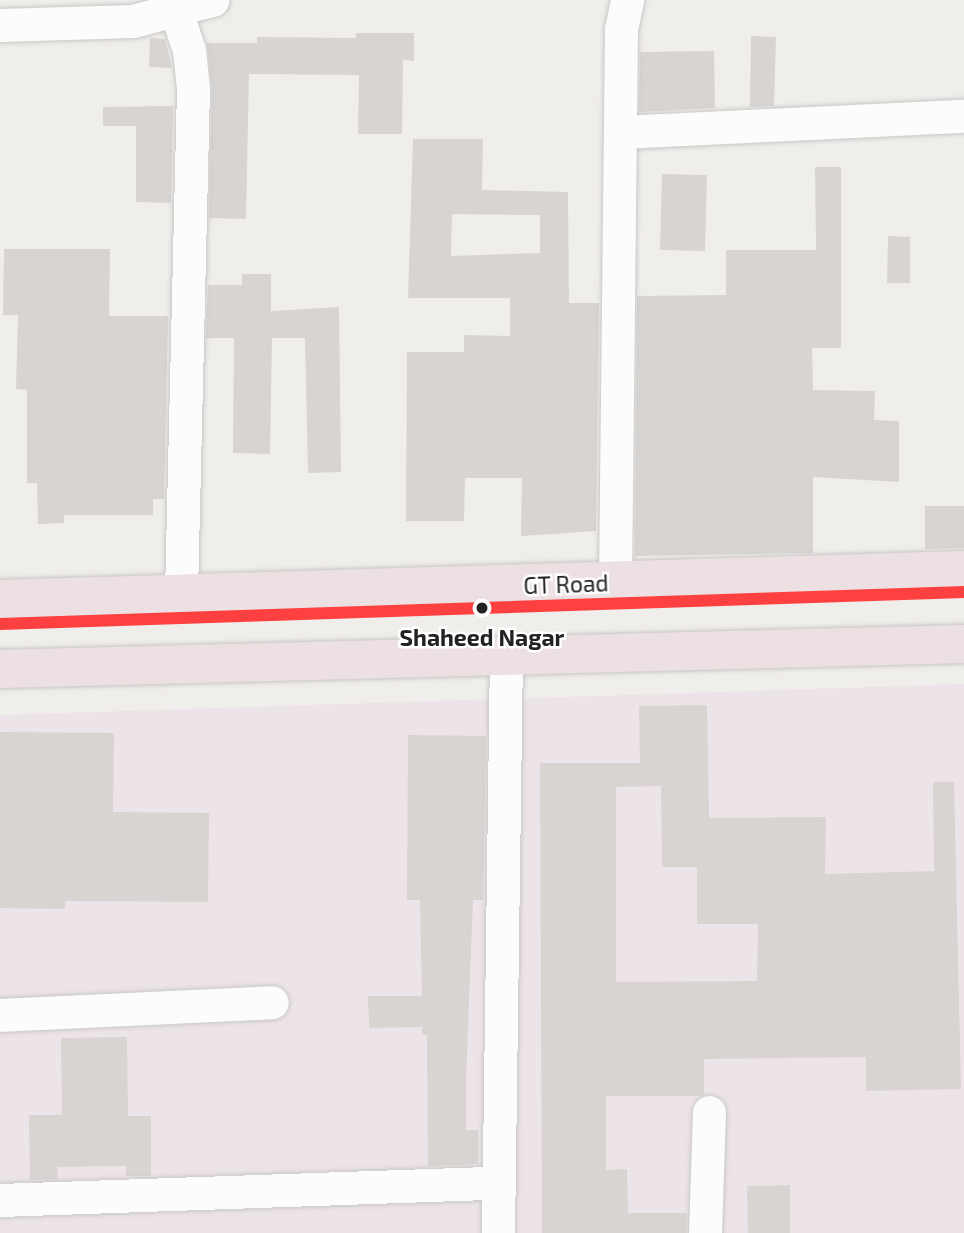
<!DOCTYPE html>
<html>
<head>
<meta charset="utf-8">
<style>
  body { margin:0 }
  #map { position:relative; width:964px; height:1233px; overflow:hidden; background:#f0eeeb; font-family:"Exo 2",sans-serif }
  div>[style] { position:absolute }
  .industrial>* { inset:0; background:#ede4e9 }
  .building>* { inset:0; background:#d7d4d2 }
  .roads { filter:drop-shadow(0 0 2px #c9c8c7) drop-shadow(0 0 2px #c9c8c7) }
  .minor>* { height:33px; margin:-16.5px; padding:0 16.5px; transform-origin:16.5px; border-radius:16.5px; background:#fdfcfc }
  .highway>* { height:38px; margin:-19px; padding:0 19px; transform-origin:19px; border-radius:19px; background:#ece0e2 }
  .metro-1>* { height:12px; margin:-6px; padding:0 6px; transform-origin:6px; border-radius:6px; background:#ff4040 }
  .dots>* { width:19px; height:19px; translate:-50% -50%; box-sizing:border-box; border:4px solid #fff; border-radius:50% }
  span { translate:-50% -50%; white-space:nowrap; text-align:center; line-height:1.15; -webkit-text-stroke:5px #fff; paint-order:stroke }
  .street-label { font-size:23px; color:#222 }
  .stop-label { font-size:23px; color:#222; font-weight:700 }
</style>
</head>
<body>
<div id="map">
  <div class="industrial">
    <i style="clip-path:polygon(964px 684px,964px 1233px,0 1233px,0 715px)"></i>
  </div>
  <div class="building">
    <i style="clip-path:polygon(356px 33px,414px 33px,414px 61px,403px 60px,402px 134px,358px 134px,359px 75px,249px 74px,246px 219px,209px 218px,212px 88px,207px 43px,257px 43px,257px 37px,356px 38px)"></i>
    <i style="clip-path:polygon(751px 36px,776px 37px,774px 106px,750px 107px)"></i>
    <i style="clip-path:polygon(150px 38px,165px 39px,172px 68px,149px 67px)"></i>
    <i style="clip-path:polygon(714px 51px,715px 108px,639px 112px,640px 52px)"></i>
    <i style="clip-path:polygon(173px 106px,171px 203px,136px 202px,136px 126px,103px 126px,103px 107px)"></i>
    <i style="clip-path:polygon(evenodd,413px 139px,483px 139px,482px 190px,568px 192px,569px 303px,599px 303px,596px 531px,521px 536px,522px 478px,465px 478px,464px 521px,406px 521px,407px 352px,464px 352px,464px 335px,510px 336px,510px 298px,408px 298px,413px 139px,452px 214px,540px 215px,540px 253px,451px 256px,452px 214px)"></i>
    <i style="clip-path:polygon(815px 167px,841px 167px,841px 348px,812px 348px,813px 390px,875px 391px,874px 420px,899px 421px,899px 482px,813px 477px,813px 553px,635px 556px,637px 296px,726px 295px,726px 250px,816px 250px)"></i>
    <i style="clip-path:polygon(662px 174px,707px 175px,705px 251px,660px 250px)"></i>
    <i style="clip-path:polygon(888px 236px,910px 237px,910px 283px,887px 283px)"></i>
    <i style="clip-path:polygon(4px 249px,110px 249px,109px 316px,168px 316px,164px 499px,153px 499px,153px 515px,64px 515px,64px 523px,38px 524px,37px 483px,27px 483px,27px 390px,16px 389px,18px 315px,3px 315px)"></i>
    <i style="clip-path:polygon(242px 274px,271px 274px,271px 311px,339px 307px,341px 472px,308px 473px,305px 338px,272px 338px,270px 454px,233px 453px,234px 338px,206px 338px,208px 285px,242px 285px)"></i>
    <i style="clip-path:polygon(925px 506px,964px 506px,964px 548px,925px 549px)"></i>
    <i style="clip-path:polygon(evenodd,707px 705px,709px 818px,826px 817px,825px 874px,934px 871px,933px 782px,954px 782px,961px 1089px,866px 1091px,866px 1057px,704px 1059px,704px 1094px,698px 1096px,606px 1096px,606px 1170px,627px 1169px,628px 1213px,686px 1213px,686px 1233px,542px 1233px,540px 763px,640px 763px,639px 706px,707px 705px,661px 786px,662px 867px,697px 867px,697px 924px,758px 924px,757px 981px,616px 982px,616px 787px,661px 786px)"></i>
    <i style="clip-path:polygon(0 732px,114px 733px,113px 812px,209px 813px,208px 902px,65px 901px,65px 909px,0 908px)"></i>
    <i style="clip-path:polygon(408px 735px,486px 736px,483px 900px,473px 900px,466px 1079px,466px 1130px,478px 1130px,478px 1164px,428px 1166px,427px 1035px,422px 1035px,422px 1027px,369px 1028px,368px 996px,422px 996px,420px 900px,407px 900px)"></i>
    <i style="clip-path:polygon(127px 1037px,128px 1116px,151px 1116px,151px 1176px,126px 1176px,126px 1166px,57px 1167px,58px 1179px,30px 1180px,29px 1115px,62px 1115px,61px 1038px)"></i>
    <i style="clip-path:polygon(790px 1185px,790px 1233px,748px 1233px,747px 1186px)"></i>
  </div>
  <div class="roads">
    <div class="minor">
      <i style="left:183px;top:0;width:10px;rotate:29deg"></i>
      <i style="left:192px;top:5px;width:21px;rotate:-14deg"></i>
      <i style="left:174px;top:5px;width:47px;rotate:71.6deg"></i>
      <i style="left:189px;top:50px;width:38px;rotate:84deg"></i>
      <i style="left:193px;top:88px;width:505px;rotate:91.36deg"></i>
      <i style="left:0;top:25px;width:133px;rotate:-1.7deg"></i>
      <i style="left:133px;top:21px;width:27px;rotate:-15deg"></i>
      <i style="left:159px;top:14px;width:22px;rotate:-39deg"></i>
      <i style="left:620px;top:132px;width:344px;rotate:-2.7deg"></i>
      <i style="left:615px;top:583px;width:554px;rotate:-89.38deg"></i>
      <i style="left:621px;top:29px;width:30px;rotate:-78deg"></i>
      <i style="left:0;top:1015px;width:272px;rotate:-2.7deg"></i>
      <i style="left:0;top:1200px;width:499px;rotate:-2deg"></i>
      <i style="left:498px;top:1233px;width:577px;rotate:-89.21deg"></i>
      <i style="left:705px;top:1233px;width:121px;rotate:-88.1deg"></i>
    </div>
    <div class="highway">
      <i style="left:0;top:599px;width:964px;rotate:-1.72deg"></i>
      <i style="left:0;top:669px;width:964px;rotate:-1.49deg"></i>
    </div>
  </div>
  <div class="metro-1">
    <i style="left:0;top:624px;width:965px;rotate:-1.9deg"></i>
  </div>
  <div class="dots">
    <i style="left:482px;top:608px;background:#222"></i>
  </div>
  <div class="street-label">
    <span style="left:566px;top:584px;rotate:-2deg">GT Road</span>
  </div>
  <div class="stop-label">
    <span style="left:482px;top:637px">Shaheed Nagar</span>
  </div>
</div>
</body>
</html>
